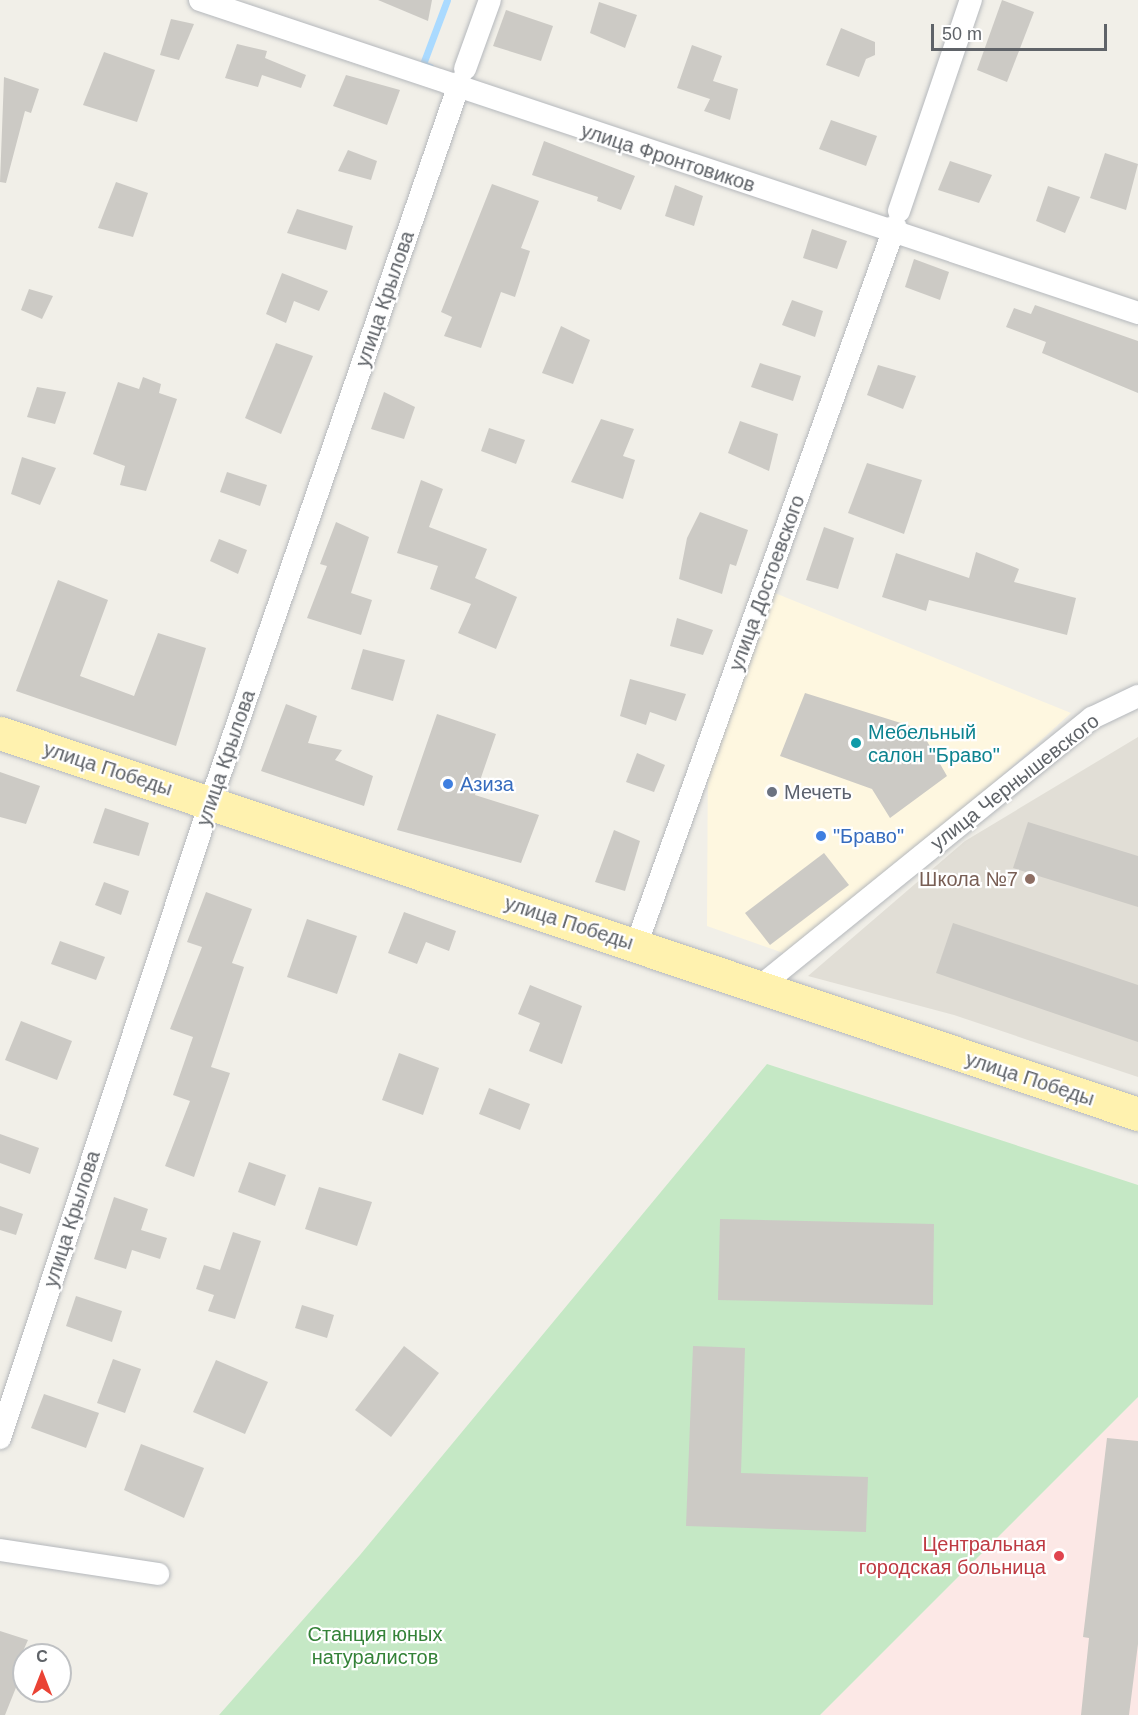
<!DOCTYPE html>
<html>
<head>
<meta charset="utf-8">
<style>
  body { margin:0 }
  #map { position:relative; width:1138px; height:1715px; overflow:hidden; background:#f1efe8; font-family:Helvetica,sans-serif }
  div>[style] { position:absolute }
  .commercial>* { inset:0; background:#fef7e0 }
  .education>* { inset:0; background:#e1ded6 }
  .medical>* { inset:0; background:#fce8e6 }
  .green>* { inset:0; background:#c5e8c5 }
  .stream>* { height:7px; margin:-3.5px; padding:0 3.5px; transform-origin:3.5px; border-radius:3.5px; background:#aadaff }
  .building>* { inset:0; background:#cccac5 }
  .roads { filter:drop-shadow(0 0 2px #b5b8bc) drop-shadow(0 0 2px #b5b8bc) }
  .minor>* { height:22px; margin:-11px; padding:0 11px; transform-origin:11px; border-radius:11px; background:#fff }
  .primary>* { height:33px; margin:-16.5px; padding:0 16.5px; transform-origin:16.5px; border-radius:16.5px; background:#fff2af }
  .dots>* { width:16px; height:16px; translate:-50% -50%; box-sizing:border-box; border:3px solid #fff; border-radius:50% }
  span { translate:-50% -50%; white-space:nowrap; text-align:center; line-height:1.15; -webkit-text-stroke:4.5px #fff; paint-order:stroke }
  .street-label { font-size:20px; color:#5f6368 }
  .culture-label { font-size:20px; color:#0d838f }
  .left { translate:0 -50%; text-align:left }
  .shop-label { font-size:20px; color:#366cbe }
  .worship-label { font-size:20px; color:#5b616d }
  .education-label { font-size:20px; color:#785e54 }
  .right { translate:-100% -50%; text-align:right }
  .health-label { font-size:20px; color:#be3a42 }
  .park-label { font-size:20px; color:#348238 }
  .north { position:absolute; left:12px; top:1643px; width:60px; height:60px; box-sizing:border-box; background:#fff; border:2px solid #bfc1c3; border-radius:50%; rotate:0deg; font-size:16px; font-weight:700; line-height:24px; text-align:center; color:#5f6368 }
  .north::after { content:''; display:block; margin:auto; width:21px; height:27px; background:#ea4335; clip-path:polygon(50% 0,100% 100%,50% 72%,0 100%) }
  .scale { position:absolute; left:931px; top:24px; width:176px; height:27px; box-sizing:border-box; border:3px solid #5f6368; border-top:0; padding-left:8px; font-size:18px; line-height:21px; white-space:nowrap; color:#5f6368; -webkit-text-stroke:4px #fff; paint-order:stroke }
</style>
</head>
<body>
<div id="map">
  <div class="commercial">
    <i style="clip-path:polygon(765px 589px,1071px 713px,800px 959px,707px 926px,708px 747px)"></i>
  </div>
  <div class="education">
    <i style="clip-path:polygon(1138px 737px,1138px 1077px,954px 1015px,808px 976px,965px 841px)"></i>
  </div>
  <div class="medical">
    <i style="clip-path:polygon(1138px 1397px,1138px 1715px,820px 1715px)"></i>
  </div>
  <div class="green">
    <i style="clip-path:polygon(767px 1064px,1138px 1185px,1138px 1397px,820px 1715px,219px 1715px,360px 1555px)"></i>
  </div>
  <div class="stream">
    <i style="left:430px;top:67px;width:8px;rotate:-157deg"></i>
    <i style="left:423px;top:64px;width:68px;rotate:-69.4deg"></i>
  </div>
  <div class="building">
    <i style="clip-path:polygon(378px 0,432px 0,428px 21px)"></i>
    <i style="clip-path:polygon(1002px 0,1034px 12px,1007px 82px,977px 70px)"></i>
    <i style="clip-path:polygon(599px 2px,637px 15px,625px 48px,590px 33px)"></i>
    <i style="clip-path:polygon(506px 10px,553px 26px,541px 61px,493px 46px)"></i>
    <i style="clip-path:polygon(171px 19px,194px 24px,179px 60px,160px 55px)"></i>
    <i style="clip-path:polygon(841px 28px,875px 42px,875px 55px,866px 59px,859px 77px,826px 65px)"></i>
    <i style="clip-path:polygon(237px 44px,267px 51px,265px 58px,306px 75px,301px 88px,262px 75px,258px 87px,225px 78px)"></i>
    <i style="clip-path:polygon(692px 45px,722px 56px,713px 81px,738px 89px,730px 120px,704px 111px,710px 99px,677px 88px)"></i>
    <i style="clip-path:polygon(104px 52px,155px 70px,137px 122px,83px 105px)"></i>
    <i style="clip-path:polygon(346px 75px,400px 90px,387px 125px,333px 106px)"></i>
    <i style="clip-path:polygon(4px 77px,39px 89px,31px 113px,25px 111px,6px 183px,0 182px)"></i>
    <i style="clip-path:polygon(831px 120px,877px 136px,866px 166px,819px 149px)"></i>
    <i style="clip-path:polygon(544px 141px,635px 176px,621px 210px,597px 201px,598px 197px,532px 175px)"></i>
    <i style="clip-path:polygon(348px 150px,377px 161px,371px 180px,338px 171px)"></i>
    <i style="clip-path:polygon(1105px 153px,1138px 164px,1126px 210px,1090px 198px)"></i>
    <i style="clip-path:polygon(950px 161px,992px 175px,979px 203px,938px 190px)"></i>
    <i style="clip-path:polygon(116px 182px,148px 193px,133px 237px,98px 228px)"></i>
    <i style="clip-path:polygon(492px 184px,539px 201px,521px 248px,530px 251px,515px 297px,501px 292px,481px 348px,444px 336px,452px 317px,441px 312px)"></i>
    <i style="clip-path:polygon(675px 185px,703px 196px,694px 226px,665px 216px)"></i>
    <i style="clip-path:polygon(1048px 186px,1080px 197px,1065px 233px,1036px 221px)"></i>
    <i style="clip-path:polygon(297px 209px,353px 226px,346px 250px,287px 233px)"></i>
    <i style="clip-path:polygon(812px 229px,847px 241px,837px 269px,803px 258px)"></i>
    <i style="clip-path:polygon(914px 259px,949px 272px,940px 300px,905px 287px)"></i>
    <i style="clip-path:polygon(282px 273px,328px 291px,319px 311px,294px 301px,286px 323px,266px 314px)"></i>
    <i style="clip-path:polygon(29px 289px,53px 296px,42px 319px,21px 310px)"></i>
    <i style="clip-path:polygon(792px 300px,823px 311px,815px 337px,782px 325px)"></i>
    <i style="clip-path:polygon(1035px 305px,1138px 341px,1138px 393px,1042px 353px,1046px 342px,1006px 327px,1014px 308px,1031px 314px)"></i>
    <i style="clip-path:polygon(561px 326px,590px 340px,573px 384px,542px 373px)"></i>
    <i style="clip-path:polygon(276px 343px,313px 356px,281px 434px,245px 418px)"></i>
    <i style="clip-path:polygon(760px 363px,801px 376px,793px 401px,751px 387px)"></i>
    <i style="clip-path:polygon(878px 365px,916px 376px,903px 409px,867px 395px)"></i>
    <i style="clip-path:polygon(143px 377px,161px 384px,159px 393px,177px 399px,146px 491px,120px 485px,125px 466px,93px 454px,118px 382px,139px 389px)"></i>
    <i style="clip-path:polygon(37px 387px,66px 392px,55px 424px,27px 417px)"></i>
    <i style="clip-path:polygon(384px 392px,415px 407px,404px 439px,371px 429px)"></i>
    <i style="clip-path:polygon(601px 419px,634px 429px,623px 456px,635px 460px,623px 499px,571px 482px)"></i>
    <i style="clip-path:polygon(740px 421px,778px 434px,769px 471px,728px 453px)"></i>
    <i style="clip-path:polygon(489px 428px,525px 440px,516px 464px,481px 451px)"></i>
    <i style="clip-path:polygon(22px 457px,56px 468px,40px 505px,11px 494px)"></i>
    <i style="clip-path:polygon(867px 463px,922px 480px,904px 534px,848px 513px)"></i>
    <i style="clip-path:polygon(227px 472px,267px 485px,260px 506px,220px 492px)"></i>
    <i style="clip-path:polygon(421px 480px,443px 489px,429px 527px,487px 549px,475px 578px,517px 597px,496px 649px,458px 633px,471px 604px,430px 589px,438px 566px,397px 553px)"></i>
    <i style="clip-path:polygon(700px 512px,748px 530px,736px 566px,730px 564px,722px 594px,679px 579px,687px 538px)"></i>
    <i style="clip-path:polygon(336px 522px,369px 537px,351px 593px,372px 600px,361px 635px,307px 618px,327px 566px,320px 564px)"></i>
    <i style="clip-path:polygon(824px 527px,854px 538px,838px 589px,806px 580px)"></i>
    <i style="clip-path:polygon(219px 539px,247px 550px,238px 574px,210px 561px)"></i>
    <i style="clip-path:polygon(976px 552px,1019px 569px,1014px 582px,1076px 598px,1067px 635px,929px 600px,926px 611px,882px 597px,896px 553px,969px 578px)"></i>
    <i style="clip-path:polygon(58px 580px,108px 600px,80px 676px,134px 696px,158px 633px,206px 648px,176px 746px,16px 691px)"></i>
    <i style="clip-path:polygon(677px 618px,713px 630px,703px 655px,670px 646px)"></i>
    <i style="clip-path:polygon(363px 649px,405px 660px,393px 701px,351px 689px)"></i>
    <i style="clip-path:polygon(630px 679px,686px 694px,676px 721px,650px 712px,646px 725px,620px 716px)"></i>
    <i style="clip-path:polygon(805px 693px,920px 729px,947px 776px,890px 818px,872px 789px,780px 756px)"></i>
    <i style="clip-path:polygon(286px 704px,317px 716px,308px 743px,342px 750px,335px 760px,373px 776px,364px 806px,261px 771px)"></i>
    <i style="clip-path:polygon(437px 714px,496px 734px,475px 795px,539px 815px,521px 863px,397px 830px)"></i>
    <i style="clip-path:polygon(637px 753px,665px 765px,654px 792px,626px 782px)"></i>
    <i style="clip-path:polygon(0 772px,40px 786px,26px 824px,0 817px)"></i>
    <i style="clip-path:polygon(105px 808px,149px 823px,139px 856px,93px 843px)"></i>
    <i style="clip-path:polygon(1028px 822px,1138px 856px,1138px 907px,1013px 868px)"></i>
    <i style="clip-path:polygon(614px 830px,640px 841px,625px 891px,595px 882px)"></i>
    <i style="clip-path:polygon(824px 853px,849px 885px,770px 945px,745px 913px)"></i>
    <i style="clip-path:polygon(104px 882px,129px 891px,121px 915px,95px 905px)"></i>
    <i style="clip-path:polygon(206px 892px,252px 909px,232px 963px,244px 967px,211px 1067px,230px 1073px,194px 1177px,165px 1166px,190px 1101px,173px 1095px,193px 1037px,170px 1029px,202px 947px,187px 942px)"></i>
    <i style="clip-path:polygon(404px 912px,456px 931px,449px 951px,426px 942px,417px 964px,388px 953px)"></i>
    <i style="clip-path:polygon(307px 919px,357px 936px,337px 994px,287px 977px)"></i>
    <i style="clip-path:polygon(953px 923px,1138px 985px,1138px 1042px,936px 973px)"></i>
    <i style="clip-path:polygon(60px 941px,105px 957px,96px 980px,51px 964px)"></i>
    <i style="clip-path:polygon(530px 985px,582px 1006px,562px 1064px,529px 1051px,540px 1023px,518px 1014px)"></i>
    <i style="clip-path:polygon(21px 1021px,72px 1041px,57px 1080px,5px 1060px)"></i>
    <i style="clip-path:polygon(399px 1053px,439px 1068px,423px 1115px,382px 1100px)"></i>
    <i style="clip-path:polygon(489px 1088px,530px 1104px,520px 1130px,479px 1114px)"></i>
    <i style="clip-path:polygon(0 1134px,39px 1148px,30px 1174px,0 1163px)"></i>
    <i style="clip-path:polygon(249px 1162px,286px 1175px,275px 1206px,238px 1192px)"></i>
    <i style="clip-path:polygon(319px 1187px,372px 1202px,357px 1246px,305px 1229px)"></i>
    <i style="clip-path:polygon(114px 1197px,148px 1209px,141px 1230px,167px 1238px,160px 1259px,132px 1250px,126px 1269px,94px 1259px)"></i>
    <i style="clip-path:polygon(0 1206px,23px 1214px,16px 1235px,0 1230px)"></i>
    <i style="clip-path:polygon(720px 1219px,934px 1224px,933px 1305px,718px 1300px)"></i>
    <i style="clip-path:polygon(233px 1232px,261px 1241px,235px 1319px,208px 1311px,214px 1295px,196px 1289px,204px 1265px,220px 1270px)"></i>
    <i style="clip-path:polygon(76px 1296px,122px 1311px,112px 1342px,66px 1326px)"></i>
    <i style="clip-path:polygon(302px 1305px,334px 1315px,327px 1338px,295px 1328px)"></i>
    <i style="clip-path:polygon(404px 1346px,439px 1373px,391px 1437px,355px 1410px)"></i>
    <i style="clip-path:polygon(693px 1346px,745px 1348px,741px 1473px,868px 1477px,866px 1532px,686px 1526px)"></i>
    <i style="clip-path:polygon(113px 1359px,141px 1369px,125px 1413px,97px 1403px)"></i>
    <i style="clip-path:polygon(216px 1360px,268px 1382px,245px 1434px,193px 1412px)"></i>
    <i style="clip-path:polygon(44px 1394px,99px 1413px,86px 1448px,31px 1428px)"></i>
    <i style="clip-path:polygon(1107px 1438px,1138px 1441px,1138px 1644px,1129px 1715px,1081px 1715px,1089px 1638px,1083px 1637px)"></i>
    <i style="clip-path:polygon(141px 1444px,204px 1468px,184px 1518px,124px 1490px)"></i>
    <i style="clip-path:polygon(0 1631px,28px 1640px,16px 1667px,23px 1670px,5px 1715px,0 1715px)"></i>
  </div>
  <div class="roads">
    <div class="minor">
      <i style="left:200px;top:0;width:989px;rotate:18.45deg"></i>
      <i style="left:465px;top:69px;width:73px;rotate:-70.1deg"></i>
      <i style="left:899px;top:211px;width:223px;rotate:-71.2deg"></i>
      <i style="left:638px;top:940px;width:759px;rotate:-70.2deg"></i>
      <i style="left:757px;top:989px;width:431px;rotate:-39deg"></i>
      <i style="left:1092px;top:718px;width:51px;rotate:-25.6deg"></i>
      <i style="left:0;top:1438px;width:669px;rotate:-71.7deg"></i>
      <i style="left:210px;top:803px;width:763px;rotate:-70.88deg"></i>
      <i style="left:0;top:1550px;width:160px;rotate:8.6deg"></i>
    </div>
    <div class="primary">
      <i style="left:0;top:733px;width:1200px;rotate:18.51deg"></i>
    </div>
  </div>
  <div class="dots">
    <i style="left:856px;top:743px;background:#0f9aa8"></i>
    <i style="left:448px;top:784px;background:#3f7fe0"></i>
    <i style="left:772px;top:792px;background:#6b7280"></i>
    <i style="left:821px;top:836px;background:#3f7fe0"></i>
    <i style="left:1030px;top:879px;background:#8d6e63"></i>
    <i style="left:1059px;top:1556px;background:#e0444e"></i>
  </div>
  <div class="street-label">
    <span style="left:668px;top:158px;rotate:18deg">улица Фронтовиков</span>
    <span style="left:385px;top:299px;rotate:-71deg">улица Крылова</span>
    <span style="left:767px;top:583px;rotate:-70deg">улица Достоевского</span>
    <span style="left:226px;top:758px;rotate:-71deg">улица Крылова</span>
    <span style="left:108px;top:769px;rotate:18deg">улица Победы</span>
    <span style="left:1015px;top:782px;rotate:-38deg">улица Чернышевского</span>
    <span style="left:569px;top:923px;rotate:18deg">улица Победы</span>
    <span style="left:1030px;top:1079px;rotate:18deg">улица Победы</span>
    <span style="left:72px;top:1219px;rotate:-72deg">улица Крылова</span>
  </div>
  <div class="culture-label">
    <span class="left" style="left:868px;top:744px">Мебельный<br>салон "Браво"</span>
  </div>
  <div class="shop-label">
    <span class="left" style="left:460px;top:784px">Азиза</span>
    <span class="left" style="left:833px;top:836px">"Браво"</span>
  </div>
  <div class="worship-label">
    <span class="left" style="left:784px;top:792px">Мечеть</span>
  </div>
  <div class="education-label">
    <span class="right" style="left:1018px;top:879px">Школа №7</span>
  </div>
  <div class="health-label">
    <span class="right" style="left:1046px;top:1556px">Центральная<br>городская больница</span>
  </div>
  <div class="park-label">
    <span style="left:375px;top:1646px">Станция юных<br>натуралистов</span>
  </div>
  <div class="north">С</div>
  <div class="scale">50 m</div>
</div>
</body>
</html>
